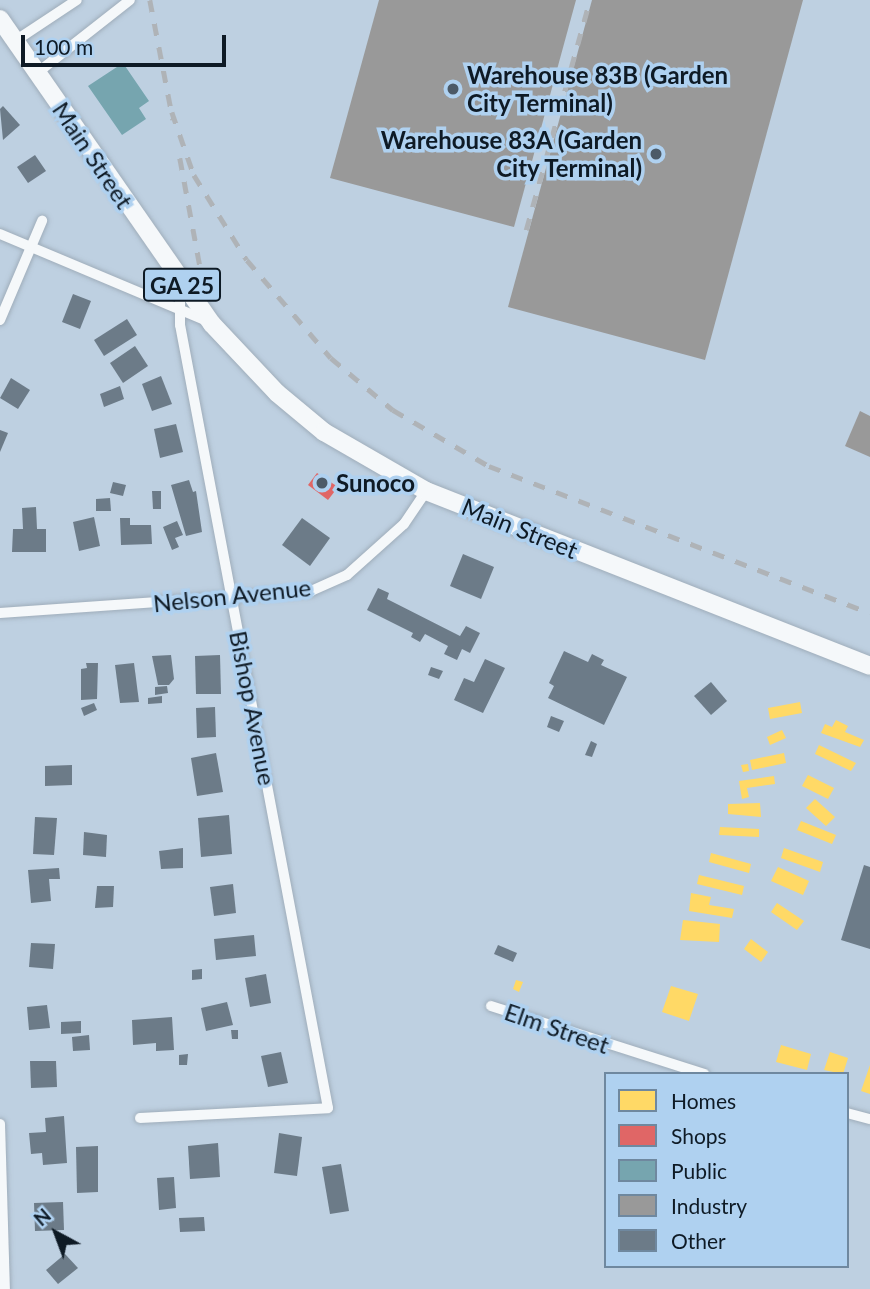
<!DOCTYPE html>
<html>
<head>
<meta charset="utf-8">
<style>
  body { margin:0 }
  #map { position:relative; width:870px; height:1289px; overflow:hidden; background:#bed0e1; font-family:Lato,sans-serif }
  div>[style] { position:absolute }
  .homes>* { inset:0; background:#ffd966 }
  .shops>* { inset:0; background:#e06666 }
  .public>* { inset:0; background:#76a5af }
  .industry>* { inset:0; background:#999 }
  .building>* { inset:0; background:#6c7b88 }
  .roads { filter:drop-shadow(0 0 2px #9fadba) drop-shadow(0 0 2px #9fadba) }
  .street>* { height:10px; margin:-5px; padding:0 5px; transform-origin:5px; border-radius:5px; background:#f5f8fa }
  .primary>* { height:18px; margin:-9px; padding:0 9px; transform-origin:9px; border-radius:9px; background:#f5f8fa }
  .rail>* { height:4.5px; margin-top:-2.25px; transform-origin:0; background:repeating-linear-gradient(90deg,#afb3b7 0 12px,transparent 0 24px) }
  .dots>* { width:19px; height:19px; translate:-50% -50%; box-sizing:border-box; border:4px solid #afd1f0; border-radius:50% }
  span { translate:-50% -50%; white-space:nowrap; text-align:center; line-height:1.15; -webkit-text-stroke:7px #afd1f0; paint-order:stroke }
  .shield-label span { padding:2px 5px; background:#afd1f0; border:2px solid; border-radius:5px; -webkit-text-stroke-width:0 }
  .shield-label { font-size:23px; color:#0e1a25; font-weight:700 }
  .poi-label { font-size:24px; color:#0e1a25; font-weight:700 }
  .left { translate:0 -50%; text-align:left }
  .right { translate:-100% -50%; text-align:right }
  .street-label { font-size:24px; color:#0e1a25 }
  .legend { position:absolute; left:604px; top:1072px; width:245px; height:196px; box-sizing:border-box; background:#afd1f0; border:2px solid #6f889f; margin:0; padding:9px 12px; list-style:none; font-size:21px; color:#0e1a25 }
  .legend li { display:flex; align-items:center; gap:14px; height:35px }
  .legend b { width:35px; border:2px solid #6f889f }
  .north { position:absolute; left:21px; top:1198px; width:70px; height:70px; -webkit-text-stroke:5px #afd1f0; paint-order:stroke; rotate:319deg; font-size:19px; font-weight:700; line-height:28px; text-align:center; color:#0e1a25 }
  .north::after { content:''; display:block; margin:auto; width:24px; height:32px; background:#0e1a25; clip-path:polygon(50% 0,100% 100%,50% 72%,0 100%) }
  .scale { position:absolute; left:21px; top:35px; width:205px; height:32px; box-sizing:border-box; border:4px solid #0e1a25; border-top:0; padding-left:9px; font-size:21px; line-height:24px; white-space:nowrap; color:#0e1a25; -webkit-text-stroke:5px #afd1f0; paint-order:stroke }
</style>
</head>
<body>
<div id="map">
  <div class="homes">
    <i style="clip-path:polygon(800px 702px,802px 713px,770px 719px,768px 708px)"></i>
    <i style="clip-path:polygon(836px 720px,848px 726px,845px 732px,864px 740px,860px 747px,821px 733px,825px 724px,832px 727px)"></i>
    <i style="clip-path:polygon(782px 730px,786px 738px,770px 745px,767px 737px)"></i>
    <i style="clip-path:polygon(819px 745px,856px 763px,851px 771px,815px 754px)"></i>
    <i style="clip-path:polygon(784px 753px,786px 763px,752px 770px,750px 760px)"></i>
    <i style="clip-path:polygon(748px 764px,749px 771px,743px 772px,741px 765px)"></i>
    <i style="clip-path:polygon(808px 775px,834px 788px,828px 799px,802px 786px)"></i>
    <i style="clip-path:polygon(774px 776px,775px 784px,747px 788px,749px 797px,742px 799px,739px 781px)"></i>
    <i style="clip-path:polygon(815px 799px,835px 817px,826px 826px,806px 808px)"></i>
    <i style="clip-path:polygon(760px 803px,761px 817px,728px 814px,728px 804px)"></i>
    <i style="clip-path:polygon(801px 821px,836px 835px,832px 844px,797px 830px)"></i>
    <i style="clip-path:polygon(720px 827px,759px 829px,759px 837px,719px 835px)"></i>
    <i style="clip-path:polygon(784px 848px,823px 862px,820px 872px,781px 858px)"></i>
    <i style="clip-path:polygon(711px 853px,751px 864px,749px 873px,709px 862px)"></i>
    <i style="clip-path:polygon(778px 867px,809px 881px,803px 895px,771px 881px)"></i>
    <i style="clip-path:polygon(699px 875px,744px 886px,742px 895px,697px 884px)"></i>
    <i style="clip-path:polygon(691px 893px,711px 897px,709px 905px,734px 909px,732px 918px,689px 911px)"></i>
    <i style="clip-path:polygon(777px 903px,804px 921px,797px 930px,771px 912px)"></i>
    <i style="clip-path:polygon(683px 920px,720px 924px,719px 942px,680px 940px)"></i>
    <i style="clip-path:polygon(751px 939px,768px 952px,761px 962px,744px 949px)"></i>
    <i style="clip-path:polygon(516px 980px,523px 982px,519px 992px,513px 989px)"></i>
    <i style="clip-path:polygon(671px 986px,698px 994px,689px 1021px,662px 1012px)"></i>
    <i style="clip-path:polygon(781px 1045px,811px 1054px,807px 1070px,776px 1062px)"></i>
    <i style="clip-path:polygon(830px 1052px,848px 1058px,843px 1074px,824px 1070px)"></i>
    <i style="clip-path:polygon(870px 1065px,870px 1094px,861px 1091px)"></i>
  </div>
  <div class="shops">
    <i style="clip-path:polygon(317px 473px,338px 487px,328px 500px,308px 485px)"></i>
  </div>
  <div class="public">
    <i style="clip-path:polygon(123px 63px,149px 101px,139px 108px,146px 119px,122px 135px,88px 86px)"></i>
  </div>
  <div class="industry">
    <i style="clip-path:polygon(379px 0,576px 0,514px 227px,330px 178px)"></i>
    <i style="clip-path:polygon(592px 0,803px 0,705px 360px,508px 307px)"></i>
    <i style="clip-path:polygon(860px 411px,870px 416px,870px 457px,845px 446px)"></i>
  </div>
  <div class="building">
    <i style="clip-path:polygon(3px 106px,20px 125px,3px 140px,0 109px)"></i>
    <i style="clip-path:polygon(35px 155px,46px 171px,28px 183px,17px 167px)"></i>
    <i style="clip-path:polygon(73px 294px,91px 301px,80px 329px,62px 322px)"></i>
    <i style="clip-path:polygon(127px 319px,137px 335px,104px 356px,94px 340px)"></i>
    <i style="clip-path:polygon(135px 346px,148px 366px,123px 383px,110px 363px)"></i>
    <i style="clip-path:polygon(161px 376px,172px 404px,152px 411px,142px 384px)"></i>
    <i style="clip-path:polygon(11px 378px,30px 390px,18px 409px,0 398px)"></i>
    <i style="clip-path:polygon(120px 386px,124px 399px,104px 407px,100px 394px)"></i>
    <i style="clip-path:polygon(176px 424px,183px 452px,160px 458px,154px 429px)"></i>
    <i style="clip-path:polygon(0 430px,8px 433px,0 452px)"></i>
    <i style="clip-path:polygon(189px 480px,193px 492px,196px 491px,202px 532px,186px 536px,171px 485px)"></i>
    <i style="clip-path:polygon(113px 482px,126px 485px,123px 496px,110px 493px)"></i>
    <i style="clip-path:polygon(152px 491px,161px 491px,161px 509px,153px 509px)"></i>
    <i style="clip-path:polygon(110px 498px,111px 511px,96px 511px,96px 499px)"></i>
    <i style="clip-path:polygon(36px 507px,37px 529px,46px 529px,46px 552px,12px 552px,13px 529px,23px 529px,22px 508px)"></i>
    <i style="clip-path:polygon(94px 517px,100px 546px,79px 551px,73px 522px)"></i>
    <i style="clip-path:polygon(120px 518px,130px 518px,130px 525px,151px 525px,152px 544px,121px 545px)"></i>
    <i style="clip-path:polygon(302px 518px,330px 538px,310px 566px,282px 545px)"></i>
    <i style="clip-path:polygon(177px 521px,183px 535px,175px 538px,179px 547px,172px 550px,163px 527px)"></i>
    <i style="clip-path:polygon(463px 554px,494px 567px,481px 599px,450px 586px)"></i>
    <i style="clip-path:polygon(378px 588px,389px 593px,387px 599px,460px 636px,466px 626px,480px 633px,470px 653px,462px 649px,457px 660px,444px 654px,448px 646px,425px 634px,420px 642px,411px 637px,413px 633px,367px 610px)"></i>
    <i style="clip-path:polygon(564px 651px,588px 662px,592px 654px,604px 660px,601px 665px,627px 677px,604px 725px,548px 698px,554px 686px,549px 683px)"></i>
    <i style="clip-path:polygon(171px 655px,174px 679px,169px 685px,158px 685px,152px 656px)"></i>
    <i style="clip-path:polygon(220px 655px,221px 694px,196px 694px,195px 656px)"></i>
    <i style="clip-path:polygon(485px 659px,505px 668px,483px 713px,454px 700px,464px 678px,474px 682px)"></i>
    <i style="clip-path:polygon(86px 663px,98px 663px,97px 699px,81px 700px,81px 669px,87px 668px)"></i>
    <i style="clip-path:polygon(134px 663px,139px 702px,120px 703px,115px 665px)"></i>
    <i style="clip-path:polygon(431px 667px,443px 671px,439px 679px,428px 675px)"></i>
    <i style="clip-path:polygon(711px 682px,727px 701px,711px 715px,694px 696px)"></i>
    <i style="clip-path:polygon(167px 686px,168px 693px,155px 695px,155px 687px)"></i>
    <i style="clip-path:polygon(162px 696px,162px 703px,148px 704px,148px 698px)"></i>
    <i style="clip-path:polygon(94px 703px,97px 710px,84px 716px,81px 708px)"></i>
    <i style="clip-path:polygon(215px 707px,216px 737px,197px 738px,196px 708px)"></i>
    <i style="clip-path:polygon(551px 716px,564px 721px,559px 732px,547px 727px)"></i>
    <i style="clip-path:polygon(591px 741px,597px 744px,592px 757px,585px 755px)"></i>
    <i style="clip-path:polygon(216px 753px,223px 792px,197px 796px,191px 758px)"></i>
    <i style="clip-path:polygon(72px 765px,72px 785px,45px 786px,45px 766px)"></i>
    <i style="clip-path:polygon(229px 815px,232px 854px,201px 857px,198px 818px)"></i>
    <i style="clip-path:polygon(35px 817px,57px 818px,54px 855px,33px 854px)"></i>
    <i style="clip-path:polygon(84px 832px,107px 835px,106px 857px,83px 855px)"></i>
    <i style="clip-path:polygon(183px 848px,183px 868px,161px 869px,159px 851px)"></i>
    <i style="clip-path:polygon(864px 865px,870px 867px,870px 949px,841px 940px)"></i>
    <i style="clip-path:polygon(59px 868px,60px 879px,49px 879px,51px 901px,31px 903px,28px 870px)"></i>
    <i style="clip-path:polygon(233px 884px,236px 913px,214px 916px,210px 887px)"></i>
    <i style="clip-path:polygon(97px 886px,114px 886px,113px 907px,95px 908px)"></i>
    <i style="clip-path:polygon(254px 935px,256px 956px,216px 960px,214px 939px)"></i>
    <i style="clip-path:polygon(31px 943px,55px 944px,53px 969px,29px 967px)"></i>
    <i style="clip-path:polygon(498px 945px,517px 953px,513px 962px,494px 954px)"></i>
    <i style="clip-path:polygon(202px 969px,202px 979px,192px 980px,192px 970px)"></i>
    <i style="clip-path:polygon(266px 974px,271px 1003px,250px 1007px,245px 978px)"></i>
    <i style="clip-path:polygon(227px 1002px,233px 1025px,206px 1031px,201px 1008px)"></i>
    <i style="clip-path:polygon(47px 1005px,50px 1028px,29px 1030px,27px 1007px)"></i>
    <i style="clip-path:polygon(172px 1017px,174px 1050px,156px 1051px,156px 1043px,133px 1045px,132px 1020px)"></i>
    <i style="clip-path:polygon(81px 1021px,81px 1033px,61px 1034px,61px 1022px)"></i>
    <i style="clip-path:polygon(231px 1030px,238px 1030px,238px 1039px,232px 1039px)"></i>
    <i style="clip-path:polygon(89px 1035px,90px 1050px,73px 1051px,72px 1037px)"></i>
    <i style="clip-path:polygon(281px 1052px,288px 1083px,268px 1087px,261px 1056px)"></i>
    <i style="clip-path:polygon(188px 1054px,187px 1065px,179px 1065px,179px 1055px)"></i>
    <i style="clip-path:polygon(30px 1061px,56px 1061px,57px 1087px,31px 1088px)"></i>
    <i style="clip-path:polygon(64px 1116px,67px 1163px,43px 1165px,42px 1153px,31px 1154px,29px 1133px,46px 1132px,45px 1118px)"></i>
    <i style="clip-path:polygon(279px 1133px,302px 1137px,297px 1176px,274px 1173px)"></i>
    <i style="clip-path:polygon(218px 1143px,220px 1177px,190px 1179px,188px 1146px)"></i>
    <i style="clip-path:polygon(98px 1146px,98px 1192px,77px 1193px,76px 1147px)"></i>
    <i style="clip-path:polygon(341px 1164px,349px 1211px,330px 1214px,322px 1167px)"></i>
    <i style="clip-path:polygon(174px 1177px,176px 1208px,159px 1210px,157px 1178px)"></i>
    <i style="clip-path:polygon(63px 1202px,64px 1230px,35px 1231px,34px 1203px)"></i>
    <i style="clip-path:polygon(204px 1217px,205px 1231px,180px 1232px,179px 1218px)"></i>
    <i style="clip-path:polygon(65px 1254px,78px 1268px,58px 1284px,46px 1270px)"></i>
  </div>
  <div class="roads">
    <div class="street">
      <i style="left:15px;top:41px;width:74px;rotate:-33.5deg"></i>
      <i style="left:37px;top:73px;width:118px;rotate:-38.1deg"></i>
      <i style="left:0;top:234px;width:225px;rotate:22.8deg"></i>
      <i style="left:0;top:320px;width:108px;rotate:-67deg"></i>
      <i style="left:0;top:613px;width:312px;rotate:-4deg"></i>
      <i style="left:311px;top:591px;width:39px;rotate:-24deg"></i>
      <i style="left:347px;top:575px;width:76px;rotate:-41.8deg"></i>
      <i style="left:404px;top:524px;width:40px;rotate:-56deg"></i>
      <i style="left:491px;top:1006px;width:224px;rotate:17.7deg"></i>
      <i style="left:847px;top:1113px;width:24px;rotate:15deg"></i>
      <i style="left:140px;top:1118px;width:188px;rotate:-3deg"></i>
      <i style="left:328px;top:1108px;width:797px;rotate:-100.7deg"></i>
      <i style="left:180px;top:325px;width:43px;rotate:-90deg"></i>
      <i style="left:0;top:1124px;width:165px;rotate:88.3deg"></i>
    </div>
    <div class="primary">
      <i style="left:0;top:19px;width:371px;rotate:55.2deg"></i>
      <i style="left:212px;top:324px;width:95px;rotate:46.7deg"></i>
      <i style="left:277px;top:393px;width:61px;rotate:39.7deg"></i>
      <i style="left:324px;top:432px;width:118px;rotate:30deg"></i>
      <i style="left:426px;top:491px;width:477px;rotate:21.5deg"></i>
    </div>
  </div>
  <div class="rail">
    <i style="left:150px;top:0;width:122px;rotate:79.1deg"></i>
    <i style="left:172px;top:112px;width:67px;rotate:70.8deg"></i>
    <i style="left:194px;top:175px;width:100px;rotate:58.1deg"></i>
    <i style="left:247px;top:260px;width:129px;rotate:49.4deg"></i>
    <i style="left:331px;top:358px;width:81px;rotate:40deg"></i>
    <i style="left:393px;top:410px;width:111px;rotate:30.3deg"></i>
    <i style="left:489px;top:466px;width:408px;rotate:21.1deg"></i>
    <i style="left:180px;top:158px;width:137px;rotate:79.5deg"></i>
    <i style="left:526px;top:230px;width:239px;rotate:-74.5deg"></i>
  </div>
  <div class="dots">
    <i style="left:453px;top:89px;background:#4c5a67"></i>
    <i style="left:656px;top:154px;background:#4c5a67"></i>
    <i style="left:322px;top:483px;background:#4c5a67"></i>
  </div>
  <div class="shield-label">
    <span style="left:182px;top:285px">GA 25</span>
  </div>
  <div class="poi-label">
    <span class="left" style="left:467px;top:89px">Warehouse 83B (Garden<br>City Terminal)</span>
    <span class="right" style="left:642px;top:154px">Warehouse 83A (Garden<br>City Terminal)</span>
    <span class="left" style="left:336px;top:483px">Sunoco</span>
  </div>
  <div class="street-label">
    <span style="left:93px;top:155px;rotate:56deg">Main Street</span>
    <span style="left:520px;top:528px;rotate:22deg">Main Street</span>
    <span style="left:232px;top:595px;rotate:-6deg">Nelson Avenue</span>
    <span style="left:253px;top:708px;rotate:79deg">Bishop Avenue</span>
    <span style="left:557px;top:1028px;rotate:19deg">Elm Street</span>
  </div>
  <ul class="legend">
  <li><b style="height:19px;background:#ffd966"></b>Homes</li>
  <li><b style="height:19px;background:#e06666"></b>Shops</li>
  <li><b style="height:19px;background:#76a5af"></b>Public</li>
  <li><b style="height:19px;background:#999"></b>Industry</li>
  <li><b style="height:19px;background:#6c7b88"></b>Other</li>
  </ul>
  <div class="north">N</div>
  <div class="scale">100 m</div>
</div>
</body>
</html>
